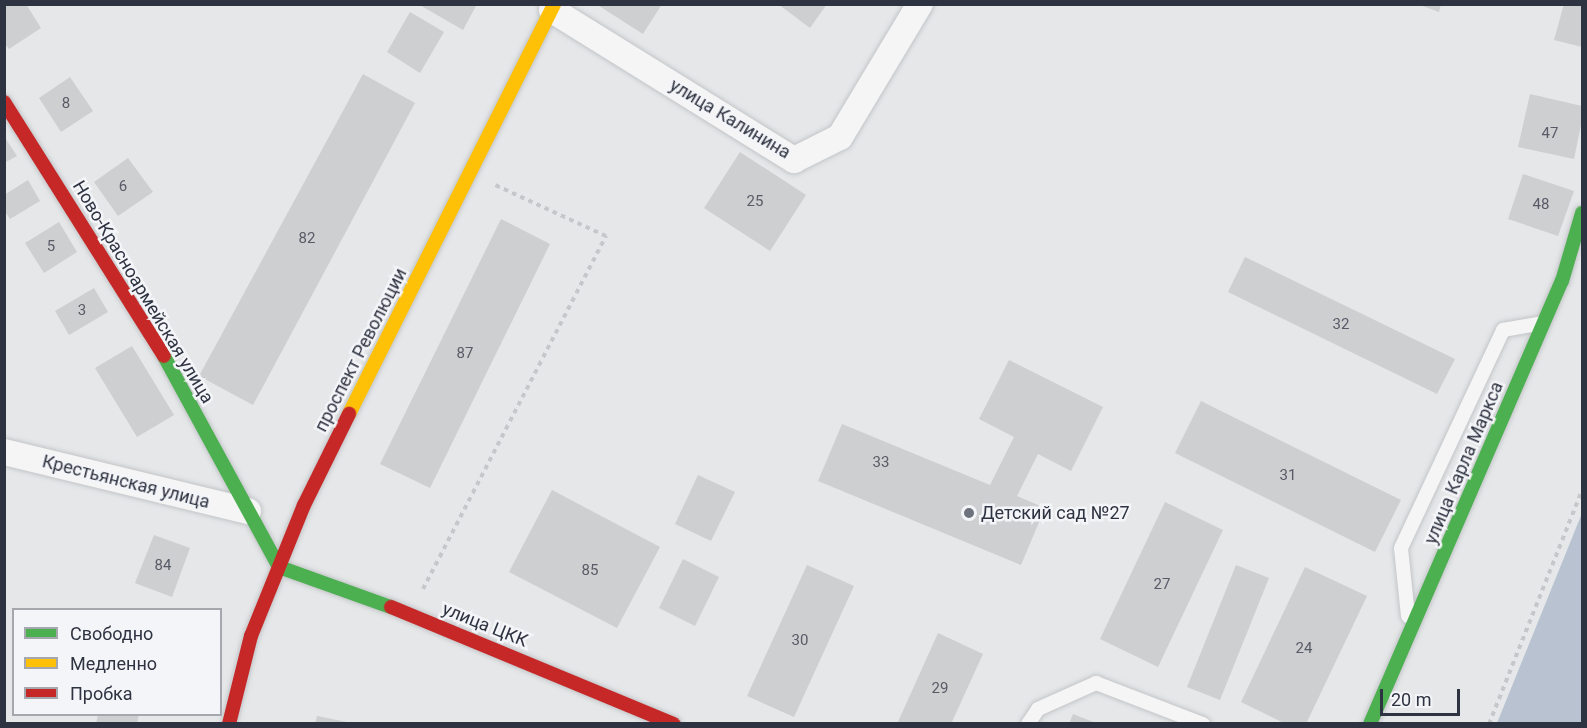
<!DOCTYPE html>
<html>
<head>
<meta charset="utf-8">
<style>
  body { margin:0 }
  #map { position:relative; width:1587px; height:728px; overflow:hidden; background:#e5e7e9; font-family:Roboto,sans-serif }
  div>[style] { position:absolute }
  .water>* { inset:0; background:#b8c2d0 }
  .building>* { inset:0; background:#cecfd1 }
  .path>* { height:4px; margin-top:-2px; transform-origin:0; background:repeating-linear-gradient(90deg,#c5c7ca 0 4.5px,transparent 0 9px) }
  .roads { filter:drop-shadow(0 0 2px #c3c5c7) drop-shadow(0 0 2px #c3c5c7) }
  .lane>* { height:14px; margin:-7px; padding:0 7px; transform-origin:7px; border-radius:7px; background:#f5f5f6 }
  .street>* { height:26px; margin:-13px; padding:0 13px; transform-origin:13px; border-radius:13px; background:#f5f5f6 }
  .fast>* { height:14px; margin:-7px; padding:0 7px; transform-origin:7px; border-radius:7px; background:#4caf50 }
  .slow>* { height:14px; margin:-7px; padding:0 7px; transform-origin:7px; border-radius:7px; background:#ffc107 }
  .jam>* { height:14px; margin:-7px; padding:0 7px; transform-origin:7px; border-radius:7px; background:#c62828 }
  .dots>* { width:16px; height:16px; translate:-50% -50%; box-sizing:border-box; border:3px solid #f4f5f8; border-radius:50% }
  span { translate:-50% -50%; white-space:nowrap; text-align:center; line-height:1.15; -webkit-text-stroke:5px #f4f5f8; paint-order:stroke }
  .number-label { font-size:15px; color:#575b66 }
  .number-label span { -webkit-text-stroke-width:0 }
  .street-label { font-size:18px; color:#2e3341 }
  .poi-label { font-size:18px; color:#2e3341 }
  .left { translate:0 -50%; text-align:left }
  .frame { position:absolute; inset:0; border:6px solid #2e3341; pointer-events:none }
  .legend { position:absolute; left:12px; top:608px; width:210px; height:108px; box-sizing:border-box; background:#f4f5f8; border:2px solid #a5a7af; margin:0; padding:8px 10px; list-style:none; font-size:18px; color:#2e3341 }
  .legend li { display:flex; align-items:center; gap:12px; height:30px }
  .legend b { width:30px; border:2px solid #a5a7af }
  .scale { position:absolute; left:1380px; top:689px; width:80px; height:27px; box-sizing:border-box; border:3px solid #2e3341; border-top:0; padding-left:8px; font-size:18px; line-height:21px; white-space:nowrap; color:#2e3341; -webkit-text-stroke:4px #f4f5f8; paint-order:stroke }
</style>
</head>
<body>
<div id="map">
  <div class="water">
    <i style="clip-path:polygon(1582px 513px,1582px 723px,1497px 723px,1574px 533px)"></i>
  </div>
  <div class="building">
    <i style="clip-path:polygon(9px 4px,26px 4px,41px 28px,9px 49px,4px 43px,4px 8px)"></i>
    <i style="clip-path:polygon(418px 4px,477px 4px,463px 30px)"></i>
    <i style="clip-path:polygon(596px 4px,662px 4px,643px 34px)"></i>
    <i style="clip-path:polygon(778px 4px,827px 4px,810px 28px)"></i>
    <i style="clip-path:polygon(1417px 4px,1441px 4px,1439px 12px)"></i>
    <i style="clip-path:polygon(1564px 4px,1582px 4px,1582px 47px,1554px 40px)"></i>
    <i style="clip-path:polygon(410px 12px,444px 32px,420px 73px,387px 52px)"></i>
    <i style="clip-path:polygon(363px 74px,415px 103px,253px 405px,199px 376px)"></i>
    <i style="clip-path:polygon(70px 77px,93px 111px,61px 132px,39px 98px)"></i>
    <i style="clip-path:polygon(1530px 94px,1582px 106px,1582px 120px,1574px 159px,1518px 147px)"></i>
    <i style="clip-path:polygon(4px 136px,17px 156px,4px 163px)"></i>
    <i style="clip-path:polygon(740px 152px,806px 195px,770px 251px,704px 208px)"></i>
    <i style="clip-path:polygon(128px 158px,153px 192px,118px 216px,94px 182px)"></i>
    <i style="clip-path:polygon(1523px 174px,1574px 191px,1558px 236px,1508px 219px)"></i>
    <i style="clip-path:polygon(28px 180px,40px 201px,10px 219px,4px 210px,4px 195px)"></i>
    <i style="clip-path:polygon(501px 219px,550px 244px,430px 488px,380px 464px)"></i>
    <i style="clip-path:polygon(59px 222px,77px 252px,44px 273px,25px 243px)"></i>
    <i style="clip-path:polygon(1245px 257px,1455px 359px,1437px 394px,1228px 292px)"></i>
    <i style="clip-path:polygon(94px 288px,108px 312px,69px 335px,55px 311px)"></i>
    <i style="clip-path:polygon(132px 346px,174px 415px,137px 437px,95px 368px)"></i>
    <i style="clip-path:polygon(1009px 360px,1103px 407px,1071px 471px,1038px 454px,1017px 496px,1045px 508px,1021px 565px,818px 481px,842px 424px,990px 485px,1014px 437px,979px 419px)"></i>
    <i style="clip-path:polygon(1201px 401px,1401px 500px,1375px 552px,1175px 453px)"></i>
    <i style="clip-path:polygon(698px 475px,735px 492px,711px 541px,675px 524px)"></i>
    <i style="clip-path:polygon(552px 490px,660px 547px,617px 628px,509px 572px)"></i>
    <i style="clip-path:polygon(1165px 502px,1223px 530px,1158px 667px,1100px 639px)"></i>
    <i style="clip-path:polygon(154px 535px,190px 548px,172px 597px,135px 583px)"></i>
    <i style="clip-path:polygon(683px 559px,719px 577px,695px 626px,659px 608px)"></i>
    <i style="clip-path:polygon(807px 565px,854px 586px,794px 717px,747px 696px)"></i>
    <i style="clip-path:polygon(1236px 565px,1269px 578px,1220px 700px,1187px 687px)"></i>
    <i style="clip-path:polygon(1305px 567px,1367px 596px,1306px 724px,1286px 724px,1241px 702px)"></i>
    <i style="clip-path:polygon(938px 633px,983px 654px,951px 724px,897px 724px)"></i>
    <i style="clip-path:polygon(98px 714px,139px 714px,137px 724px,96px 724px)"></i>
    <i style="clip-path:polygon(1073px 714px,1096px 723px,1096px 724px,1069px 724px)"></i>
    <i style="clip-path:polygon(317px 716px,347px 722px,347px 724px,315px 724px)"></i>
  </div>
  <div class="path">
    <i style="left:423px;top:589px;width:398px;rotate:-62.6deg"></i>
    <i style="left:606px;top:236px;width:122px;rotate:-155.3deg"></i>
    <i style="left:1489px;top:724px;width:252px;rotate:-68.3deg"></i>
  </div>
  <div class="roads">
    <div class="lane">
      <i style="left:1408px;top:616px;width:68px;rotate:-95.9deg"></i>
      <i style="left:1401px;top:548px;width:241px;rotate:-64.9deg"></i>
      <i style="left:1503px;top:330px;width:40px;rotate:-10deg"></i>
      <i style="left:1028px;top:724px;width:18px;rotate:-56deg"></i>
      <i style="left:1038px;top:709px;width:64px;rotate:-24.1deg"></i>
      <i style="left:1096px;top:683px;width:115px;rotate:21deg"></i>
    </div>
    <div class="street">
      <i style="left:552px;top:10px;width:285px;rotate:31.8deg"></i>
      <i style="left:794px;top:160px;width:51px;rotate:-26.6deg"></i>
      <i style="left:840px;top:137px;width:155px;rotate:-59deg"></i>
      <i style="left:4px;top:452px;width:251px;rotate:13.6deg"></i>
    </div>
    <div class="fast">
      <i style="left:164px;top:356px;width:240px;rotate:61.4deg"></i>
      <i style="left:279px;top:567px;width:119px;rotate:19.7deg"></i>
      <i style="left:1370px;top:724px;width:483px;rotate:-66.6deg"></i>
      <i style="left:1562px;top:281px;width:71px;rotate:-73.6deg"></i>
    </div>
    <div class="slow">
      <i style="left:349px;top:414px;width:458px;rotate:-63.4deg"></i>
    </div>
    <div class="jam">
      <i style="left:4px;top:102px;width:300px;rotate:57.8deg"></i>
      <i style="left:391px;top:607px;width:306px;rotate:22.5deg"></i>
      <i style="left:229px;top:724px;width:91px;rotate:-76deg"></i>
      <i style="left:251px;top:636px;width:141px;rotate:-68deg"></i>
      <i style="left:304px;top:505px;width:102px;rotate:-63.7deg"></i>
    </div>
  </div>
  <div class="dots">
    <i style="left:969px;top:513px;background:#6e727c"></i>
  </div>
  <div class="number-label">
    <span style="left:66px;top:104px">8</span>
    <span style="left:1550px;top:134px">47</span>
    <span style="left:123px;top:187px">6</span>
    <span style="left:755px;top:202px">25</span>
    <span style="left:1541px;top:205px">48</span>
    <span style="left:307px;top:239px">82</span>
    <span style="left:51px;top:247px">5</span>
    <span style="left:82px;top:311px">3</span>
    <span style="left:1341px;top:325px">32</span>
    <span style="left:465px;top:354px">87</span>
    <span style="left:881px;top:463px">33</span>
    <span style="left:1288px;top:476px">31</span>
    <span style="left:163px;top:566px">84</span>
    <span style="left:590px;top:571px">85</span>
    <span style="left:1162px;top:585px">27</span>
    <span style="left:800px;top:641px">30</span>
    <span style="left:1304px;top:649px">24</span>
    <span style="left:940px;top:689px">29</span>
  </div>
  <div class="street-label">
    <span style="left:730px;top:119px;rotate:31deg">улица Калинина</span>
    <span style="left:143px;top:292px;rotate:59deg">Ново-Красноармейская улица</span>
    <span style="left:361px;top:350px;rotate:-63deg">проспект Революции</span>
    <span style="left:1464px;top:463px;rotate:-67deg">улица Карла Маркса</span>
    <span style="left:126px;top:482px;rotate:14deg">Крестьянская улица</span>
    <span style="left:485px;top:625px;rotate:22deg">улица ЦКК</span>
  </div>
  <div class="poi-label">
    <span class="left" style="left:981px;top:513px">Детский сад №27</span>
  </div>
  <div class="frame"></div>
  <ul class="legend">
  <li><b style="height:8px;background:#4caf50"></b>Свободно</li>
  <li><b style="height:8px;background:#ffc107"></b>Медленно</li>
  <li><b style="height:8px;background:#c62828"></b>Пробка</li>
  </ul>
  <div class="scale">20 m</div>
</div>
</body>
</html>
